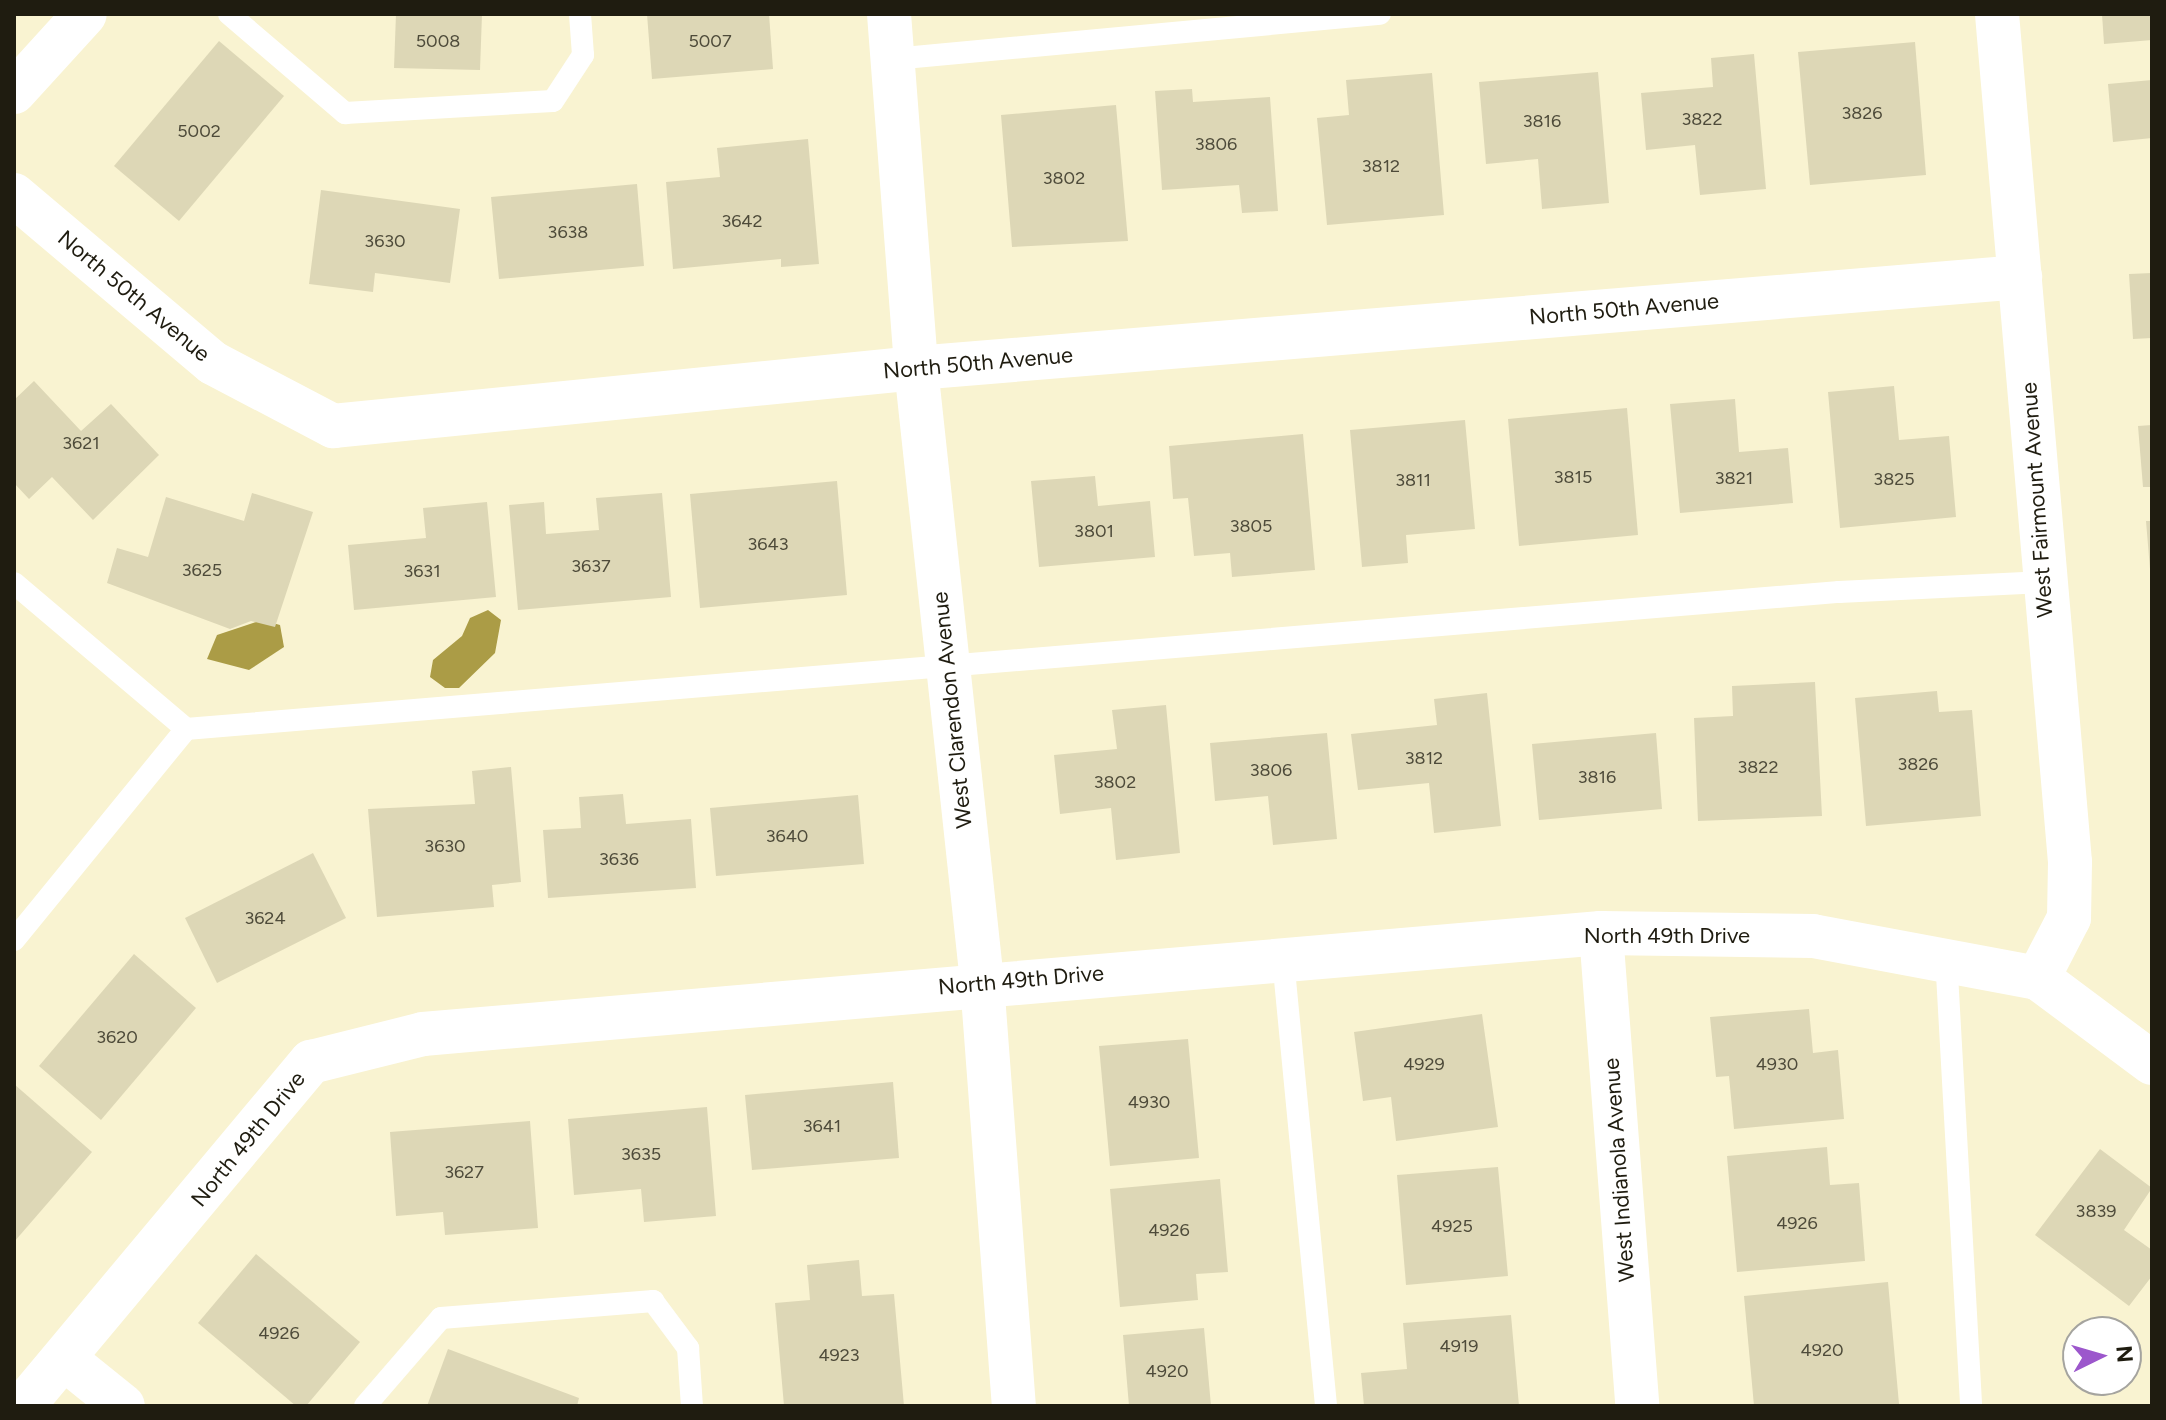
<!DOCTYPE html>
<html>
<head>
<meta charset="utf-8">
<style>
  body { margin:0 }
  #map { position:relative; width:2166px; height:1420px; overflow:hidden; background:#f9f3d1; font-family:Figtree,sans-serif }
  div>[style] { position:absolute }
  .water>* { inset:0; background:#ab9c46 }
  .building>* { inset:0; background:#ddd7b6 }
  .service>* { height:22px; margin:-11px; padding:0 11px; transform-origin:11px; border-radius:11px; background:#fff }
  .minor>* { height:44px; margin:-22px; padding:0 22px; transform-origin:22px; border-radius:22px; background:#fff }
  span { translate:-50% -50%; white-space:nowrap; text-align:center; line-height:1.15; -webkit-text-stroke:7px #fff; paint-order:stroke }
  .number-label { font-size:18px; color:#4e4b3a }
  .number-label span { -webkit-text-stroke-width:0 }
  .street-label { font-size:22px; color:#1f1c10 }
  .frame { position:absolute; inset:0; border:16px solid #1f1c10; pointer-events:none }
  .north { position:absolute; left:2062px; top:1316px; width:80px; height:80px; box-sizing:border-box; background:#fff; border:2px solid #a5a49f; border-radius:50%; rotate:85deg; font-size:22px; font-weight:700; line-height:32px; text-align:center; color:#1f1c10 }
  .north::after { content:''; display:block; margin:auto; width:28px; height:36px; background:#9c57cc; clip-path:polygon(50% 0,100% 100%,50% 72%,0 100%) }
</style>
</head>
<body>
<div id="map">
  <div class="water">
    <i style="clip-path:polygon(488px 610px,501px 620px,495px 653px,459px 688px,445px 688px,430px 677px,433px 660px,462px 636px,470px 618px)"></i>
    <i style="clip-path:polygon(262px 620px,280px 625px,284px 647px,249px 670px,207px 659px,217px 635px)"></i>
  </div>
  <div class="building">
    <i style="clip-path:polygon(396px 14px,482px 14px,480px 70px,394px 68px)"></i>
    <i style="clip-path:polygon(647px 14px,769px 14px,773px 69px,652px 79px)"></i>
    <i style="clip-path:polygon(2102px 14px,2152px 14px,2152px 40px,2104px 44px)"></i>
    <i style="clip-path:polygon(219px 41px,284px 96px,179px 221px,114px 166px)"></i>
    <i style="clip-path:polygon(1915px 42px,1926px 175px,1810px 185px,1798px 52px)"></i>
    <i style="clip-path:polygon(1754px 54px,1766px 189px,1700px 195px,1695px 145px,1646px 150px,1641px 93px,1713px 87px,1711px 58px)"></i>
    <i style="clip-path:polygon(1598px 72px,1609px 203px,1542px 209px,1538px 159px,1486px 164px,1479px 82px)"></i>
    <i style="clip-path:polygon(1432px 73px,1444px 215px,1327px 225px,1317px 118px,1349px 115px,1346px 80px)"></i>
    <i style="clip-path:polygon(2152px 80px,2152px 138px,2113px 142px,2108px 84px)"></i>
    <i style="clip-path:polygon(1192px 89px,1193px 102px,1270px 97px,1278px 211px,1242px 213px,1239px 185px,1162px 190px,1155px 91px)"></i>
    <i style="clip-path:polygon(1116px 105px,1128px 241px,1012px 247px,1001px 115px)"></i>
    <i style="clip-path:polygon(808px 139px,819px 264px,781px 267px,781px 259px,673px 269px,666px 182px,720px 177px,717px 148px)"></i>
    <i style="clip-path:polygon(637px 184px,644px 266px,499px 279px,491px 197px)"></i>
    <i style="clip-path:polygon(321px 190px,460px 209px,450px 283px,375px 273px,373px 292px,309px 284px)"></i>
    <i style="clip-path:polygon(2152px 273px,2152px 338px,2133px 339px,2129px 274px)"></i>
    <i style="clip-path:polygon(34px 381px,81px 431px,111px 404px,159px 455px,93px 520px,52px 477px,29px 499px,14px 483px,14px 400px)"></i>
    <i style="clip-path:polygon(1894px 386px,1899px 440px,1949px 436px,1956px 517px,1840px 528px,1828px 392px)"></i>
    <i style="clip-path:polygon(1735px 399px,1739px 452px,1788px 448px,1793px 503px,1680px 513px,1670px 404px)"></i>
    <i style="clip-path:polygon(1627px 408px,1638px 535px,1519px 546px,1508px 419px)"></i>
    <i style="clip-path:polygon(1465px 420px,1475px 529px,1406px 535px,1408px 563px,1362px 567px,1350px 430px)"></i>
    <i style="clip-path:polygon(2152px 425px,2152px 487px,2143px 487px,2138px 426px)"></i>
    <i style="clip-path:polygon(1303px 434px,1315px 570px,1232px 577px,1230px 553px,1194px 556px,1188px 498px,1173px 499px,1169px 446px)"></i>
    <i style="clip-path:polygon(1095px 476px,1098px 506px,1150px 501px,1155px 557px,1039px 567px,1031px 481px)"></i>
    <i style="clip-path:polygon(837px 481px,847px 595px,700px 608px,690px 494px)"></i>
    <i style="clip-path:polygon(252px 493px,313px 512px,275px 627px,251px 621px,230px 629px,107px 583px,117px 548px,148px 557px,166px 497px,244px 521px)"></i>
    <i style="clip-path:polygon(662px 493px,671px 597px,518px 610px,509px 505px,544px 502px,546px 534px,599px 530px,596px 498px)"></i>
    <i style="clip-path:polygon(487px 502px,496px 597px,354px 610px,348px 545px,426px 538px,423px 508px)"></i>
    <i style="clip-path:polygon(2146px 521px,2152px 521px,2152px 569px,2150px 569px)"></i>
    <i style="clip-path:polygon(1815px 682px,1822px 816px,1698px 821px,1694px 718px,1733px 716px,1732px 686px)"></i>
    <i style="clip-path:polygon(1937px 691px,1939px 712px,1972px 710px,1981px 816px,1866px 826px,1855px 698px)"></i>
    <i style="clip-path:polygon(1487px 693px,1501px 826px,1434px 833px,1429px 783px,1358px 790px,1351px 734px,1437px 725px,1434px 699px)"></i>
    <i style="clip-path:polygon(1166px 705px,1180px 853px,1116px 860px,1111px 808px,1060px 814px,1054px 755px,1117px 749px,1112px 710px)"></i>
    <i style="clip-path:polygon(1327px 733px,1337px 839px,1273px 845px,1268px 796px,1215px 801px,1210px 743px)"></i>
    <i style="clip-path:polygon(1656px 733px,1662px 809px,1539px 820px,1532px 744px)"></i>
    <i style="clip-path:polygon(511px 767px,521px 882px,492px 885px,494px 907px,377px 917px,368px 809px,475px 804px,472px 771px)"></i>
    <i style="clip-path:polygon(623px 794px,626px 824px,691px 819px,696px 888px,548px 898px,543px 830px,581px 828px,579px 797px)"></i>
    <i style="clip-path:polygon(858px 795px,864px 864px,716px 876px,710px 808px)"></i>
    <i style="clip-path:polygon(313px 853px,346px 918px,217px 983px,185px 918px)"></i>
    <i style="clip-path:polygon(134px 954px,196px 1008px,101px 1120px,39px 1066px)"></i>
    <i style="clip-path:polygon(1809px 1009px,1813px 1053px,1838px 1050px,1844px 1119px,1734px 1129px,1729px 1076px,1716px 1077px,1710px 1017px)"></i>
    <i style="clip-path:polygon(1482px 1014px,1498px 1127px,1396px 1141px,1391px 1097px,1363px 1101px,1354px 1032px)"></i>
    <i style="clip-path:polygon(1188px 1039px,1199px 1158px,1110px 1166px,1099px 1046px)"></i>
    <i style="clip-path:polygon(893px 1082px,899px 1158px,752px 1170px,745px 1095px)"></i>
    <i style="clip-path:polygon(14px 1084px,92px 1152px,14px 1242px)"></i>
    <i style="clip-path:polygon(707px 1107px,716px 1216px,644px 1222px,641px 1189px,574px 1195px,568px 1119px)"></i>
    <i style="clip-path:polygon(530px 1121px,538px 1228px,445px 1235px,443px 1212px,396px 1216px,390px 1132px)"></i>
    <i style="clip-path:polygon(1827px 1147px,1830px 1185px,1859px 1183px,1865px 1261px,1737px 1272px,1727px 1156px)"></i>
    <i style="clip-path:polygon(2100px 1149px,2152px 1188px,2124px 1230px,2152px 1250px,2152px 1276px,2129px 1306px,2035px 1235px)"></i>
    <i style="clip-path:polygon(1498px 1167px,1508px 1276px,1406px 1285px,1397px 1175px)"></i>
    <i style="clip-path:polygon(1220px 1179px,1228px 1272px,1196px 1274px,1198px 1300px,1120px 1307px,1110px 1189px)"></i>
    <i style="clip-path:polygon(256px 1254px,360px 1342px,306px 1406px,296px 1406px,198px 1323px)"></i>
    <i style="clip-path:polygon(859px 1260px,862px 1296px,894px 1294px,904px 1406px,784px 1406px,775px 1303px,810px 1300px,807px 1265px)"></i>
    <i style="clip-path:polygon(1888px 1282px,1899px 1404px,1754px 1406px,1744px 1296px)"></i>
    <i style="clip-path:polygon(1511px 1315px,1519px 1406px,1364px 1406px,1361px 1373px,1407px 1369px,1403px 1323px)"></i>
    <i style="clip-path:polygon(1204px 1328px,1211px 1406px,1129px 1406px,1123px 1335px)"></i>
    <i style="clip-path:polygon(448px 1349px,579px 1398px,577px 1406px,427px 1406px)"></i>
  </div>
  <div class="service">
    <i style="left:229px;top:14px;width:153px;rotate:40.5deg"></i>
    <i style="left:345px;top:113px;width:208px;rotate:-3.3deg"></i>
    <i style="left:553px;top:101px;width:55px;rotate:-56.9deg"></i>
    <i style="left:583px;top:55px;width:41px;rotate:-94.2deg"></i>
    <i style="left:893px;top:59px;width:489px;rotate:-5.3deg"></i>
    <i style="left:14px;top:583px;width:226px;rotate:40.3deg"></i>
    <i style="left:186px;top:729px;width:1659px;rotate:-4.74deg"></i>
    <i style="left:1839px;top:592px;width:203px;rotate:-2.8deg"></i>
    <i style="left:14px;top:940px;width:272px;rotate:-50.8deg"></i>
    <i style="left:1946px;top:956px;width:451px;rotate:86.8deg"></i>
    <i style="left:1283px;top:959px;width:449px;rotate:84.5deg"></i>
    <i style="left:365px;top:1406px;width:116px;rotate:-49.2deg"></i>
    <i style="left:441px;top:1318px;width:213px;rotate:-4.6deg"></i>
    <i style="left:653px;top:1301px;width:59px;rotate:53.3deg"></i>
    <i style="left:688px;top:1348px;width:58px;rotate:86.1deg"></i>
  </div>
  <div class="minor">
    <i style="left:889px;top:14px;width:355px;rotate:85.6deg"></i>
    <i style="left:916px;top:368px;width:618px;rotate:83.86deg"></i>
    <i style="left:982px;top:982px;width:425px;rotate:85.7deg"></i>
    <i style="left:1997px;top:14px;width:851px;rotate:85.08deg"></i>
    <i style="left:2070px;top:862px;width:56px;rotate:91deg"></i>
    <i style="left:2069px;top:918px;width:68px;rotate:117.3deg"></i>
    <i style="left:14px;top:92px;width:105px;rotate:-47.7deg"></i>
    <i style="left:14px;top:195px;width:260px;rotate:40.2deg"></i>
    <i style="left:213px;top:363px;width:136px;rotate:27.7deg"></i>
    <i style="left:333px;top:426px;width:586px;rotate:-5.68deg"></i>
    <i style="left:916px;top:368px;width:1108px;rotate:-4.71deg"></i>
    <i style="left:1601px;top:933px;width:474px;rotate:85.6deg"></i>
    <i style="left:66px;top:1360px;width:73px;rotate:38.9deg"></i>
    <i style="left:23px;top:1406px;width:449px;rotate:-50.1deg"></i>
    <i style="left:311px;top:1062px;width:115px;rotate:-14deg"></i>
    <i style="left:423px;top:1034px;width:1182px;rotate:-4.9deg"></i>
    <i style="left:1601px;top:933px;width:212px;rotate:0.8deg"></i>
    <i style="left:1813px;top:936px;width:229px;rotate:10.6deg"></i>
    <i style="left:2038px;top:978px;width:142px;rotate:36.7deg"></i>
  </div>
  <div class="number-label">
    <span style="left:438px;top:41px">5008</span>
    <span style="left:710px;top:41px">5007</span>
    <span style="left:1862px;top:113px">3826</span>
    <span style="left:1702px;top:119px">3822</span>
    <span style="left:1542px;top:121px">3816</span>
    <span style="left:199px;top:131px">5002</span>
    <span style="left:1216px;top:144px">3806</span>
    <span style="left:1381px;top:166px">3812</span>
    <span style="left:1064px;top:178px">3802</span>
    <span style="left:742px;top:221px">3642</span>
    <span style="left:568px;top:232px">3638</span>
    <span style="left:385px;top:241px">3630</span>
    <span style="left:81px;top:443px">3621</span>
    <span style="left:1573px;top:477px">3815</span>
    <span style="left:1734px;top:478px">3821</span>
    <span style="left:1894px;top:479px">3825</span>
    <span style="left:1413px;top:480px">3811</span>
    <span style="left:1251px;top:526px">3805</span>
    <span style="left:1094px;top:531px">3801</span>
    <span style="left:768px;top:544px">3643</span>
    <span style="left:591px;top:566px">3637</span>
    <span style="left:202px;top:570px">3625</span>
    <span style="left:422px;top:571px">3631</span>
    <span style="left:1424px;top:758px">3812</span>
    <span style="left:1918px;top:764px">3826</span>
    <span style="left:1758px;top:767px">3822</span>
    <span style="left:1271px;top:770px">3806</span>
    <span style="left:1597px;top:777px">3816</span>
    <span style="left:1115px;top:782px">3802</span>
    <span style="left:787px;top:836px">3640</span>
    <span style="left:445px;top:846px">3630</span>
    <span style="left:619px;top:859px">3636</span>
    <span style="left:265px;top:918px">3624</span>
    <span style="left:117px;top:1037px">3620</span>
    <span style="left:1424px;top:1064px">4929</span>
    <span style="left:1777px;top:1064px">4930</span>
    <span style="left:1149px;top:1102px">4930</span>
    <span style="left:822px;top:1126px">3641</span>
    <span style="left:641px;top:1154px">3635</span>
    <span style="left:464px;top:1172px">3627</span>
    <span style="left:2096px;top:1211px">3839</span>
    <span style="left:1797px;top:1223px">4926</span>
    <span style="left:1452px;top:1226px">4925</span>
    <span style="left:1169px;top:1230px">4926</span>
    <span style="left:279px;top:1333px">4926</span>
    <span style="left:1459px;top:1346px">4919</span>
    <span style="left:1822px;top:1350px">4920</span>
    <span style="left:839px;top:1355px">4923</span>
    <span style="left:1167px;top:1371px">4920</span>
  </div>
  <div class="street-label">
    <span style="left:134px;top:296px;rotate:40deg">North 50th Avenue</span>
    <span style="left:1624px;top:309px;rotate:-5deg">North 50th Avenue</span>
    <span style="left:978px;top:363px;rotate:-5deg">North 50th Avenue</span>
    <span style="left:2037px;top:500px;rotate:-94deg">West Fairmount Avenue</span>
    <span style="left:952px;top:710px;rotate:-96deg">West Clarendon Avenue</span>
    <span style="left:1667px;top:936px">North 49th Drive</span>
    <span style="left:1021px;top:980px;rotate:-5deg">North 49th Drive</span>
    <span style="left:248px;top:1139px;rotate:-51deg">North 49th Drive</span>
    <span style="left:1619px;top:1170px;rotate:-94deg">West Indianola Avenue</span>
  </div>
  <div class="frame"></div>
  <div class="north">N</div>
</div>
</body>
</html>
